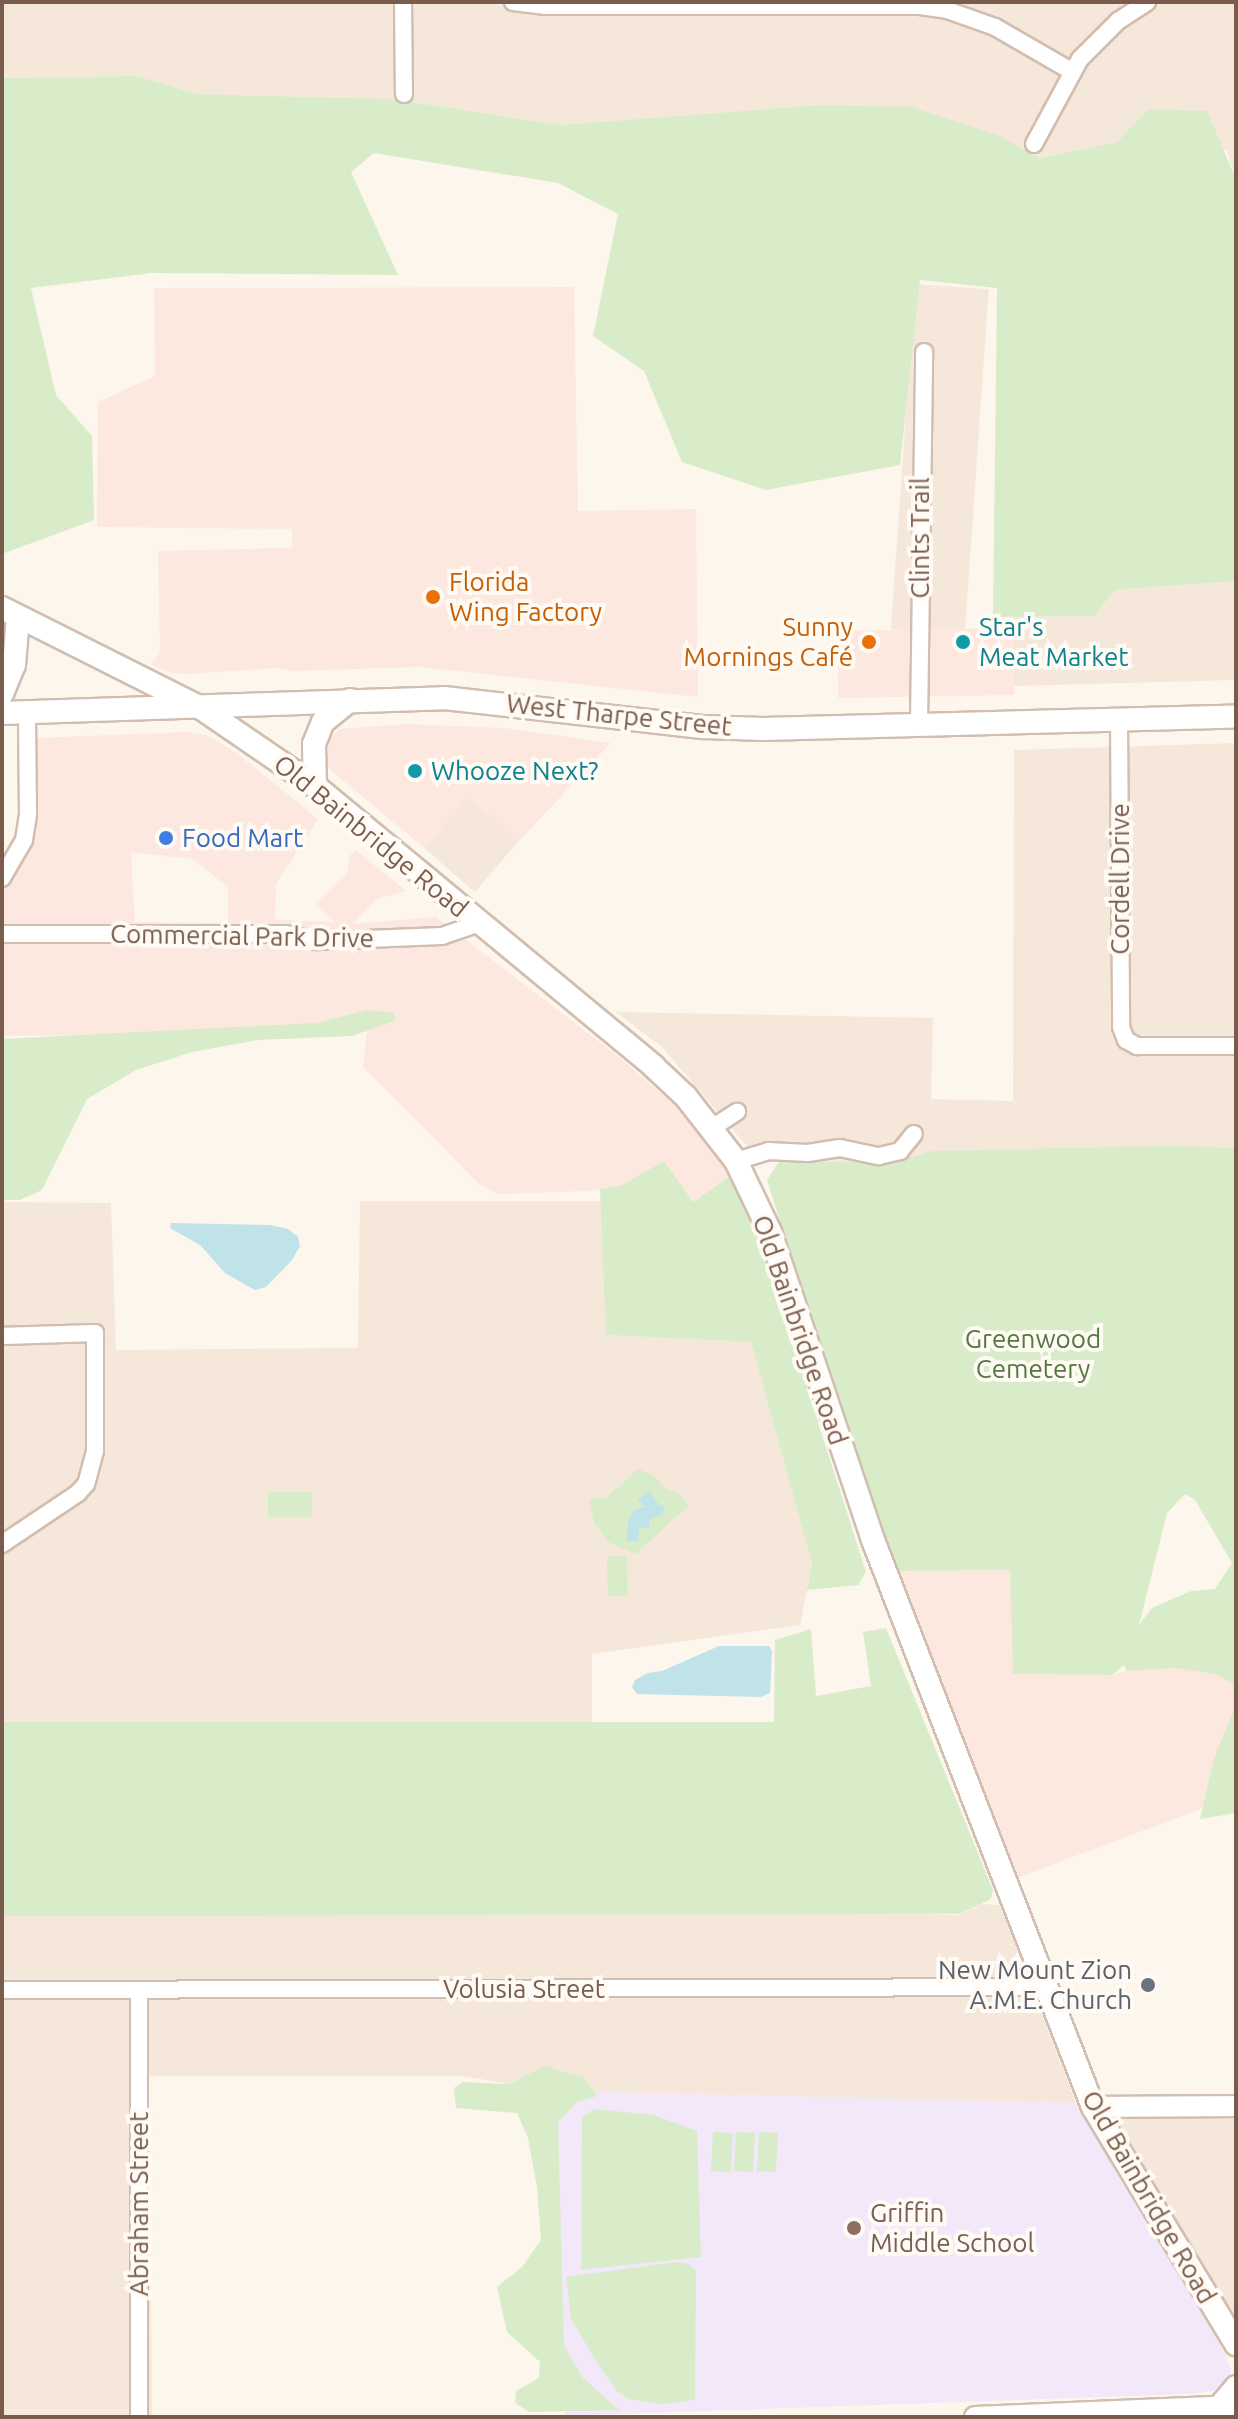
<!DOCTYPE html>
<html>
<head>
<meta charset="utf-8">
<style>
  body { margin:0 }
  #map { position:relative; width:1238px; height:2419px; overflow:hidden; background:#fdf6ec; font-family:Ubuntu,sans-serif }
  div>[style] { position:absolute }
  .residential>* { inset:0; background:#f5e8da; transform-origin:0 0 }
  .commercial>* { inset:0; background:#fde8e0; transform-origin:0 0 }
  .education>* { inset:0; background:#f3e8fa }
  .green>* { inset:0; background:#d8ecc9; transform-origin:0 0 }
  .water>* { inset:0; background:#bfe3e8 }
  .roads { filter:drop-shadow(2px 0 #d1beb0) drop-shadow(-2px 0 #d1beb0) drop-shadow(0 2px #d1beb0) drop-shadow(0 -2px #d1beb0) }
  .minor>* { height:16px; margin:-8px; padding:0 8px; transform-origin:8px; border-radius:8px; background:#fff }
  .tertiary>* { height:20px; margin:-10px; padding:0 10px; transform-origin:10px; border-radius:10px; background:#fff }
  .secondary>* { height:22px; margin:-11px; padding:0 11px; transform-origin:11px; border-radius:11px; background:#fff }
  .dots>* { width:22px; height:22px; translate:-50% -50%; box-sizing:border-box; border:4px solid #fffaf3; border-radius:50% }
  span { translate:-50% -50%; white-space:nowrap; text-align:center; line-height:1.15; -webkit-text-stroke:8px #fffaf3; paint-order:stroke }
  .street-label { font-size:26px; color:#7a5c4d }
  .food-label { font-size:26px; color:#c56008 }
  .left { translate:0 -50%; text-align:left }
  .right { translate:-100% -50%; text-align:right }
  .culture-label { font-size:26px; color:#0d838f }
  .shop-label { font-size:26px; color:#366cbe }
  .park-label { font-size:26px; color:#537a41 }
  .worship-label { font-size:26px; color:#5b616d }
  .education-label { font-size:26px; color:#785e54 }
  .frame { position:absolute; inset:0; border:4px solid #7a5c4d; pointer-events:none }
</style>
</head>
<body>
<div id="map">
  <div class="residential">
    <div style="clip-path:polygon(2px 2px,1236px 2px,1236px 179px,1227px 151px,1148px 109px,1117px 142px,1039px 158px,1000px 136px,818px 105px,560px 125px,392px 99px,197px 94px,137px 76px,2px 78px)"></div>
    <div style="left:915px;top:284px;width:74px;height:346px;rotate:4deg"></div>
    <div style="clip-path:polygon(1236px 581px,1236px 680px,1014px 686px,1013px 617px,1094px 616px,1115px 590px)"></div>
    <div style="clip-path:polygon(1236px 743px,1236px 1148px,934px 1151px,896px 1162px,779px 1162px,756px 1157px,662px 1047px,616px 1012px,933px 1018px,931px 1099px,1013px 1101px,1014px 750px)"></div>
    <div style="left:468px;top:796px;width:68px;height:68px;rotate:41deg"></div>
    <div style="clip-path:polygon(360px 1201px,602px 1201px,606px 1335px,751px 1342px,812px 1564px,800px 1625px,592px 1654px,592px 1722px,2px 1723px,2px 1202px,111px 1203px,116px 1350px,358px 1348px)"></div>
    <div style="clip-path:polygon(982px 1904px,1000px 1905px,1076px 2103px,552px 2091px,462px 2076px,149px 2076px,152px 2417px,2px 2417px,2px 1908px,960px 1915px)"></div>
    <div style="clip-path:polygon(1118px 2117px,1236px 2117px,1236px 2326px,1113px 2126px)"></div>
  </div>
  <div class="commercial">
    <div style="clip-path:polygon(574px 287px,578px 511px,696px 509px,698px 697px,419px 667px,293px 671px,277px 668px,186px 674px,170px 673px,150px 664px,160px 653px,158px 551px,292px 548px,292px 529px,97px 527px,98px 402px,155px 376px,154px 288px)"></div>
    <div style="left:1013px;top:628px;width:67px;height:176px;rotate:89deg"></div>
    <div style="clip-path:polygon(407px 724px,504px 728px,611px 743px,519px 841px,468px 796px,423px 847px,327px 767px,325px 755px,331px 737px,340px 729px)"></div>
    <div style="clip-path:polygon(evenodd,186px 732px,206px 735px,235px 752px,318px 819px,276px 884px,275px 920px,335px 922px,317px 904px,347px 874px,350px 855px,356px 850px,406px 891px,377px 899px,353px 924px,436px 917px,618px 1056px,675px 1106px,731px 1176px,693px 1202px,664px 1162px,622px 1185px,587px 1191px,499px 1194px,480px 1185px,363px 1067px,367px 1032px,2px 1036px,2px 887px,32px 832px,34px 741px,36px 738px,186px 732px,131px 852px,192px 859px,228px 887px,228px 923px,135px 922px,131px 852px)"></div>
    <div style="clip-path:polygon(1011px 1570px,1013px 1674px,1112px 1675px,1217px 1645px,1236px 1674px,1236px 1796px,1019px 1877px,896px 1571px)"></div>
  </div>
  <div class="education">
    <div style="clip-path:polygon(552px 2091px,1076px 2103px,1224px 2352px,1231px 2370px,1228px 2379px,1213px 2391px,1189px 2394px,565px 2416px)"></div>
  </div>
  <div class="green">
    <div style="clip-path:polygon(137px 76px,197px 94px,392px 99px,560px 125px,818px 105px,911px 107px,1000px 136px,1039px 158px,1117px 142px,1148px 109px,1207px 111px,1236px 179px,1236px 581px,1115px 590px,1094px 616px,993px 617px,997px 288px,920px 280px,900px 465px,766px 490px,682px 462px,644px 371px,593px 336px,618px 214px,558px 183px,374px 153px,351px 172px,398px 275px,152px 273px,31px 288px,56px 395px,92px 436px,94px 520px,2px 554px,2px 78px)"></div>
    <div style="clip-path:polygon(367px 1010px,394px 1013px,396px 1020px,352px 1036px,257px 1040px,192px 1052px,136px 1070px,87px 1099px,42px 1190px,20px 1200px,2px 1200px,2px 1039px,317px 1023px)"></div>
    <div style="clip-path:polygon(evenodd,1166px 1146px,1236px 1148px,1236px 1813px,1200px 1819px,1214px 1758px,1233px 1712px,1233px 1684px,1215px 1674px,1176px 1668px,1127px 1671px,1124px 1665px,1112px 1675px,1013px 1674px,1010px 1570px,896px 1571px,858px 1471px,767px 1180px,779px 1162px,896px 1162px,932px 1151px,1166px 1146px,1185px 1494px,1195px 1500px,1232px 1563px,1215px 1589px,1191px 1591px,1152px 1608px,1139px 1625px,1167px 1513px,1185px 1494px)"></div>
    <div style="clip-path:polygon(664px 1161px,693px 1202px,731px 1176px,747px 1200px,866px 1572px,858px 1585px,807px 1590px,812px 1564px,751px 1342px,606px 1335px,600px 1189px,622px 1185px)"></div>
    <div style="clip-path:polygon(638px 1469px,653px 1475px,666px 1489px,679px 1493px,689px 1505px,636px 1554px,608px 1542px,594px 1523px,589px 1499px,606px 1498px)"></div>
    <div style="left:268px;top:1492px;width:44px;height:25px"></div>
    <div style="left:627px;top:1556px;width:40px;height:20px;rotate:89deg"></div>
    <div style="clip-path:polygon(886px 1628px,993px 1890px,991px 1899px,960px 1914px,2px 1916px,2px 1722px,774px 1722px,775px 1640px,811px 1629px,816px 1696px,871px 1686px,863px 1632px)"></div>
    <div style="clip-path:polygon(545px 2066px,585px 2078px,597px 2096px,577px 2102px,558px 2122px,564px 2345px,582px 2377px,619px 2410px,529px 2412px,515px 2403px,516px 2391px,539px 2378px,540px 2362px,507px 2332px,497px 2287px,522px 2267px,541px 2240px,537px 2187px,528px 2138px,517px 2113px,456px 2108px,454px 2088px,463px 2082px,510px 2084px)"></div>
    <div style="clip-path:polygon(595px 2109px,653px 2115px,697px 2131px,701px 2257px,581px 2270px,582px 2118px)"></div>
    <div style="left:713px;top:2132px;width:20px;height:39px;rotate:3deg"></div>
    <div style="left:736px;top:2132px;width:19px;height:39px;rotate:3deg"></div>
    <div style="left:759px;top:2132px;width:19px;height:39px;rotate:3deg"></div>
    <div style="clip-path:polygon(675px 2262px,689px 2264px,696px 2271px,695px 2400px,663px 2404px,628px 2399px,617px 2391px,599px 2366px,571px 2319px,566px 2277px)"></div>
  </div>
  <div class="water">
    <div style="clip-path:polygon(171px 1223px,270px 1225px,288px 1229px,298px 1237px,300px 1246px,292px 1260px,266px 1287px,255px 1290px,225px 1273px,200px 1245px,170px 1228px)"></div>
    <div style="clip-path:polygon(649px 1490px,659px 1505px,664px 1506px,663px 1514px,650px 1519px,649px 1527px,639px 1528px,638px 1541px,627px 1541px,628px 1523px,634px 1510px,645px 1507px,638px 1500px)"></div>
    <div style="clip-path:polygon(719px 1646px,769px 1646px,772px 1651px,770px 1693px,761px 1697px,637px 1694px,632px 1687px,635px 1680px,648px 1673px,662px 1671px)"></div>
  </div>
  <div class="roads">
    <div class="minor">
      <div style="left:403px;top:2px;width:92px;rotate:89.4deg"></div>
      <div style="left:513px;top:2px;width:31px;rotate:7deg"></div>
      <div style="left:544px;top:6px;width:376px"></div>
      <div style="left:920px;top:6px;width:27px;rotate:8deg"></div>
      <div style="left:947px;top:10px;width:51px;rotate:19.5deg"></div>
      <div style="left:995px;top:27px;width:90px;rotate:30deg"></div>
      <div style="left:1034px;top:144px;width:97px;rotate:-61.6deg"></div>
      <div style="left:1080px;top:59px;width:54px;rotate:-45deg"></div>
      <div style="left:1118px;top:21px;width:35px;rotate:-33deg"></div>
      <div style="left:1119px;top:718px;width:309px;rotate:89.6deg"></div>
      <div style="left:1121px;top:1027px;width:14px;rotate:69deg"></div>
      <div style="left:1126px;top:1040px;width:13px;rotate:29deg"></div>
      <div style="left:1137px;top:1046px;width:99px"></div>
      <div style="left:919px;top:724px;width:372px;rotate:-89.2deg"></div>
      <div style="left:2px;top:878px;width:44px;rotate:-59.9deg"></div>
      <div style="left:24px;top:840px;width:26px;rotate:-81deg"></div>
      <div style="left:28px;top:814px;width:101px;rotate:-90.6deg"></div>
      <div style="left:2px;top:934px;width:284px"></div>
      <div style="left:286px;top:934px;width:32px;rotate:13deg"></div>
      <div style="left:317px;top:941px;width:125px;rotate:-2.3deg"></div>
      <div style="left:442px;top:936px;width:40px;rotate:-18.9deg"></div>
      <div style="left:712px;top:1128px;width:30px;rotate:-33deg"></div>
      <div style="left:736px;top:1161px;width:34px;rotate:-17deg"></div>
      <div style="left:768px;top:1151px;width:40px;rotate:2.9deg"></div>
      <div style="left:808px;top:1153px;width:32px;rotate:-9deg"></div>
      <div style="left:840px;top:1148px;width:40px;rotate:12deg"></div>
      <div style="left:879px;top:1156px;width:22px;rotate:-13deg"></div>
      <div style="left:900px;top:1151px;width:22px;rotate:-51deg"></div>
      <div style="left:2px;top:1336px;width:93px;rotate:-1.8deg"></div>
      <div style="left:95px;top:1333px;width:118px;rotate:90deg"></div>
      <div style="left:95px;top:1451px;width:34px;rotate:105deg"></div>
      <div style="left:86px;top:1484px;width:12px;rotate:132deg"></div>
      <div style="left:78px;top:1493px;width:92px;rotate:146.1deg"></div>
      <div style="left:2px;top:1990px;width:1044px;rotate:-0.16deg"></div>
      <div style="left:139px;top:2417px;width:426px;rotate:-90deg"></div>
    </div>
    <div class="tertiary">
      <div style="left:1093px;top:2107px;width:143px;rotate:-0.4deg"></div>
      <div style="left:1219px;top:2406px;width:26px;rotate:-50deg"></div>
      <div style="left:975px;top:2417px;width:261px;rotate:-2.4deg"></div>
    </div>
    <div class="secondary">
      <div style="left:2px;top:608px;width:223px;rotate:26.7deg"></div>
      <div style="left:201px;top:708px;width:138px;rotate:34.4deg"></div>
      <div style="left:315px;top:786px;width:439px;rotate:39.6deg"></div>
      <div style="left:653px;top:1066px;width:45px;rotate:43.2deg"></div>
      <div style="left:686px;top:1097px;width:81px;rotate:52deg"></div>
      <div style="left:736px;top:1161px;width:79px;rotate:64.4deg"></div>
      <div style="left:770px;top:1232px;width:325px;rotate:71.5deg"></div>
      <div style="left:873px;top:1540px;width:608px;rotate:68.79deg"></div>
      <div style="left:1093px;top:2107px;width:277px;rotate:58.9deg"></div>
      <div style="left:2px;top:694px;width:31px;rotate:-68deg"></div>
      <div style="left:14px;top:665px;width:48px;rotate:-85.2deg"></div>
      <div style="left:2px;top:713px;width:442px;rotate:-1.9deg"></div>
      <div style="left:444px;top:698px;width:262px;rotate:6.4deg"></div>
      <div style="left:704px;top:727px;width:59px;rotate:1.9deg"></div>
      <div style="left:763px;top:729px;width:473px;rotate:-1.5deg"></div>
      <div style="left:315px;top:786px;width:42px;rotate:-91.4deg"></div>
      <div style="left:314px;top:744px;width:24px;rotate:-68deg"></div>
      <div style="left:323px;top:722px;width:35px;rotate:-39deg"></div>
    </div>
  </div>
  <div class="dots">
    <div style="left:433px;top:597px;background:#e8710a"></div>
    <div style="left:869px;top:642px;background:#e8710a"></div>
    <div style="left:963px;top:642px;background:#0f9aa8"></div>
    <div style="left:415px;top:771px;background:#0f9aa8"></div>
    <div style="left:166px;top:838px;background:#3f7fe0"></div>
    <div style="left:1148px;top:1985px;background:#6b7280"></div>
    <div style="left:854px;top:2228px;background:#8d6e63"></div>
  </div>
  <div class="street-label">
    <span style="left:920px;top:538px;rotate:-90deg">Clints Trail</span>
    <span style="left:619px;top:715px;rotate:6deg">West Tharpe Street</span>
    <span style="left:371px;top:836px;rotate:39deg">Old Bainbridge Road</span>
    <span style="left:1120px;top:879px;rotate:-90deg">Cordell Drive</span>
    <span style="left:242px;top:936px;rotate:1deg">Commercial Park Drive</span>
    <span style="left:800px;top:1330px;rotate:71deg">Old Bainbridge Road</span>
    <span style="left:524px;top:1989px">Volusia Street</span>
    <span style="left:1149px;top:2197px;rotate:60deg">Old Bainbridge Road</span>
    <span style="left:139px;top:2204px;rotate:-90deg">Abraham Street</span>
  </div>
  <div class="food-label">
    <span class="left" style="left:449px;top:597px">Florida<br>Wing Factory</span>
    <span class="right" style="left:853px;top:642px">Sunny<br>Mornings Café</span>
  </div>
  <div class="culture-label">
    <span class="left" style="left:979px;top:642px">Star's<br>Meat Market</span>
    <span class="left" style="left:431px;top:771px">Whooze Next?</span>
  </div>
  <div class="shop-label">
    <span class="left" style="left:182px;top:838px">Food Mart</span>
  </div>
  <div class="park-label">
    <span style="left:1033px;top:1354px">Greenwood<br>Cemetery</span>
  </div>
  <div class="worship-label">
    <span class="right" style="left:1132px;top:1985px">New Mount Zion<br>A.M.E. Church</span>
  </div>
  <div class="education-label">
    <span class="left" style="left:870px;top:2228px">Griffin<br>Middle School</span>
  </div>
  <div class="frame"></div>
</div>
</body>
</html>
